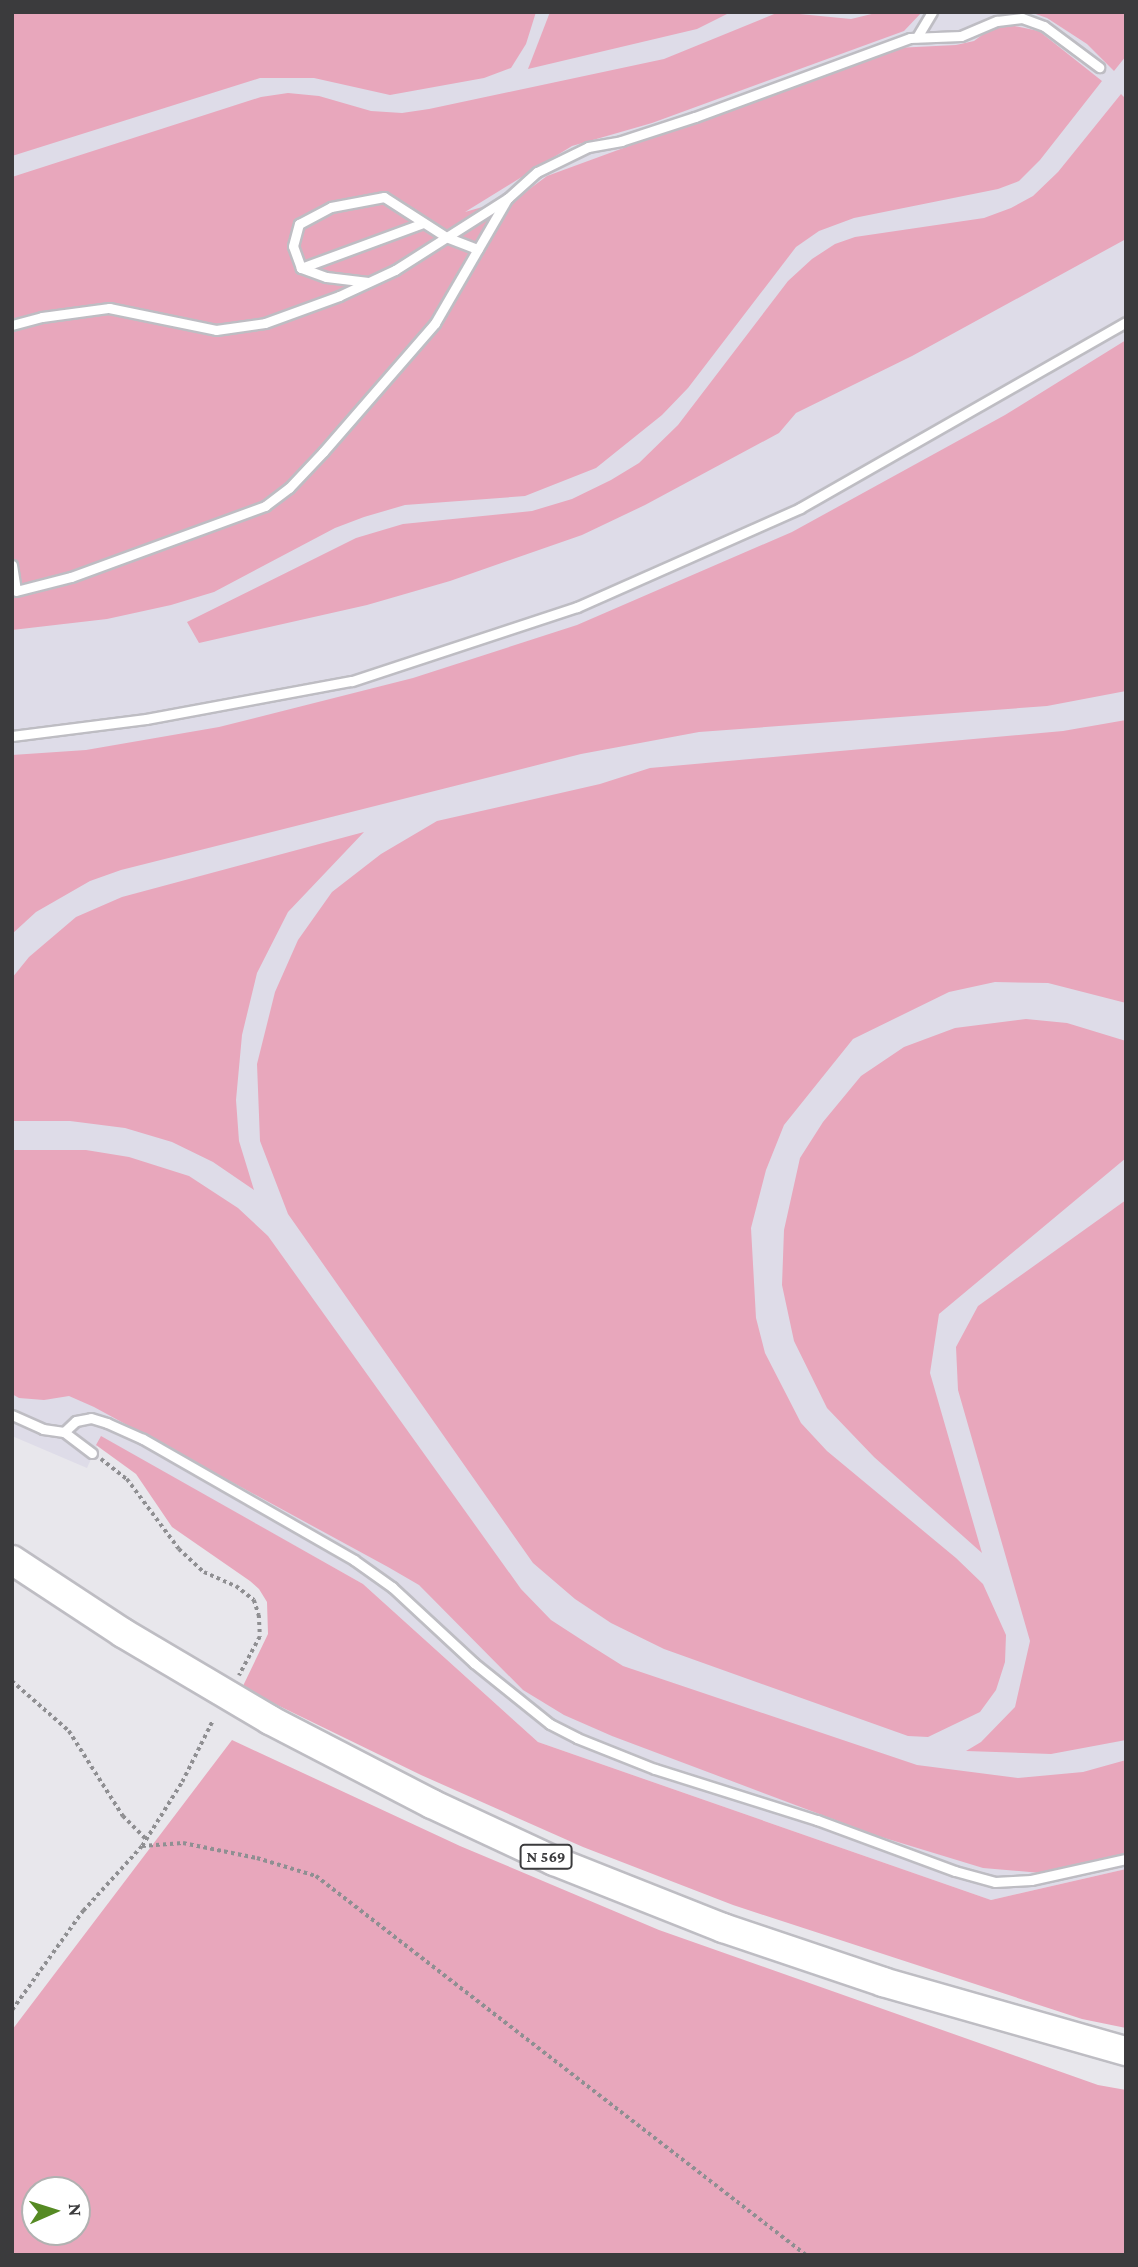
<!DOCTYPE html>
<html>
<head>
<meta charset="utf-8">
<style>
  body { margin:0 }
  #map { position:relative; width:1138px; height:2267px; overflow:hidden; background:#e8e7ec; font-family:"Crimson Pro",serif }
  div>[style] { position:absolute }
  .built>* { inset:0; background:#dedce8 }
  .green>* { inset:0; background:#e8a7bc }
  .path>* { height:3.5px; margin-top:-1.75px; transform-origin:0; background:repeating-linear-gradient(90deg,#8f8f92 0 3.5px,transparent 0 7px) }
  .roads { filter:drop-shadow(2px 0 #bebdc3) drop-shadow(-2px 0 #bebdc3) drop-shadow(0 2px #bebdc3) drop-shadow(0 -2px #bebdc3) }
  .service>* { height:9px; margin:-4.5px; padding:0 4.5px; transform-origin:4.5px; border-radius:4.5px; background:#fff }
  .primary>* { height:28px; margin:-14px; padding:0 14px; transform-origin:14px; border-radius:14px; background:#fff }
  span { translate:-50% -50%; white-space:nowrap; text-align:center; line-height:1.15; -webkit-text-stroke:7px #fff; paint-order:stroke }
  .shield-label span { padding:2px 5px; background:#fff; border:2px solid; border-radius:5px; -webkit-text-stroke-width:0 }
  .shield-label { font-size:16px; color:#3b3b3d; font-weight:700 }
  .frame { position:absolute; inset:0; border:14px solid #3b3b3d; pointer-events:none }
  .north { position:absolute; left:21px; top:2176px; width:70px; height:70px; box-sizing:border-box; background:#fff; border:2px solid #b1b1b1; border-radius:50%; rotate:87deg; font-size:19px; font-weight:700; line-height:28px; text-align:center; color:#3b3b3d }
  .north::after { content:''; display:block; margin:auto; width:24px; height:32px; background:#558a23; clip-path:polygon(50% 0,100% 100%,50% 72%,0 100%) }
</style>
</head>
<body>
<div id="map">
  <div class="built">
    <div style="clip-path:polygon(12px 12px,1126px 12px,1126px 1869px,991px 1900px,538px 1742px,363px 1584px,101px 1437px,87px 1468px,12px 1436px)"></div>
  </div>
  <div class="green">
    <div style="clip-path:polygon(12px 12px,536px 12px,526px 44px,511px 68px,484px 78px,390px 95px,314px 78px,260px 78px,12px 156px)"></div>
    <div style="clip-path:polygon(550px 12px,731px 12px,697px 29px,528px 69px)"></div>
    <div style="clip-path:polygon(779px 12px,851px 19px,880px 12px,922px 12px,904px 31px,652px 123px,572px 146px,465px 212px,520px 196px,547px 176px,896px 48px,956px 45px,974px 41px,990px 29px,1010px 25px,1039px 31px,1102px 81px,1040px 160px,1019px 181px,998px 189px,854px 218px,819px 231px,796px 247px,688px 388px,662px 415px,596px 468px,525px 496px,405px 505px,364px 517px,335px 528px,214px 592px,171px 605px,107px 619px,12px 630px,12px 177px,261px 97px,288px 93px,319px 96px,371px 111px,402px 113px,429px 109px,664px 59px)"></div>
    <div style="clip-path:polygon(1030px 12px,1126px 12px,1126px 56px,1114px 71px,1087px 44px,1047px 18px)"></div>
    <div style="clip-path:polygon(1121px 94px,1126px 99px,1126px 239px,912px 356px,796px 413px,779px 433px,645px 505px,582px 535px,450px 581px,367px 605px,199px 643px,187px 622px,356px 538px,403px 524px,532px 511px,572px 499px,611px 480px,639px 463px,678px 425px,788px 281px,812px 259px,835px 244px,855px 237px,984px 218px,1011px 208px,1033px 196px,1058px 172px)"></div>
    <div style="clip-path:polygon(1126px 340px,1126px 691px,1047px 706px,699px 732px,581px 754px,121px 870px,90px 881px,36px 912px,12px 934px,12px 755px,86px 750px,219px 727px,413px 678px,577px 625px,792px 532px,1005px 415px)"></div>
    <div style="clip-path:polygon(1126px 720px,1126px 1003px,1048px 983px,995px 982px,949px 992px,853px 1039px,784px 1125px,766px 1170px,751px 1228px,756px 1318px,765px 1353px,801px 1423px,827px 1451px,956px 1558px,983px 1584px,1006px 1635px,1005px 1662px,996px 1690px,980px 1712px,928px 1737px,908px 1736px,664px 1649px,611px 1623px,575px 1599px,533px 1563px,288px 1214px,260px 1141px,257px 1064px,275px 992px,298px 940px,332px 892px,381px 854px,437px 821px,600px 784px,650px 768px,1063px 731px)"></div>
    <div style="clip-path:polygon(364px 832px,288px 912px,257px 973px,242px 1035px,236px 1100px,239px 1141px,254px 1190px,213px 1162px,172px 1142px,125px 1128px,70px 1121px,12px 1121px,12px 978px,29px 957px,76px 917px,122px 897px)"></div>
    <div style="clip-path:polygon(1026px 1019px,1067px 1023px,1126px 1041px,1126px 1158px,939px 1314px,930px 1373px,982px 1553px,874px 1457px,827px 1408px,794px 1341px,782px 1285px,784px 1230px,800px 1158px,823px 1122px,861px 1076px,904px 1047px,955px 1028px)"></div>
    <div style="clip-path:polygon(12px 1150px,86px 1150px,129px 1157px,189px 1176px,238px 1208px,268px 1236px,521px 1589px,551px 1620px,588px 1644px,623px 1666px,917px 1765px,1018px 1778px,1083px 1772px,1126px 1760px,1126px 1853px,1041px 1873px,983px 1868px,878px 1836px,612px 1736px,564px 1715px,523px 1690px,419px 1585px,388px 1567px,94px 1407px,69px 1396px,44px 1400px,19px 1398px,12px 1394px)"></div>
    <div style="clip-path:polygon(1126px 1200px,1126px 1740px,1051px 1754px,966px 1751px,981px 1742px,1015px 1707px,1030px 1641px,958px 1390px,956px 1347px,978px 1306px)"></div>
    <div style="clip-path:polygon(101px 1436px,363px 1584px,538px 1742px,991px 1900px,1126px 1869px,1126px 2028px,1082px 2019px,733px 1905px,583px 1847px,421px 1775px,242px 1688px,268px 1634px,267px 1602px,259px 1589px,250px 1581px,172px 1527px,136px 1474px,96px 1445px)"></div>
    <div style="clip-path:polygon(evenodd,232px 1740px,460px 1846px,659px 1930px,1098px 2085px,1126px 2090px,1126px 2255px,12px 2255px,12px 2030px,232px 1740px,35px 2190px,77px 2190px,77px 2232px,35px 2232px,35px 2190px)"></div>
  </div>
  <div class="path">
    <div style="left:101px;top:1459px;width:33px;rotate:38deg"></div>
    <div style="left:127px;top:1479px;width:87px;rotate:53.4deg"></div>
    <div style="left:179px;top:1549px;width:34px;rotate:43deg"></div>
    <div style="left:204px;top:1572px;width:35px;rotate:24deg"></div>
    <div style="left:236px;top:1586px;width:23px;rotate:38deg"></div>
    <div style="left:254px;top:1600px;width:16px;rotate:72deg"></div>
    <div style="left:259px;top:1615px;width:22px;rotate:87deg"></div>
    <div style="left:260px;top:1637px;width:44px;rotate:118.3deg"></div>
    <div style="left:12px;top:1681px;width:76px;rotate:41.3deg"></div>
    <div style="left:69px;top:1731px;width:101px;rotate:57.6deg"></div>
    <div style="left:123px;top:1816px;width:33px;rotate:45deg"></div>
    <div style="left:142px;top:1846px;width:75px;rotate:-58deg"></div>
    <div style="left:182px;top:1782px;width:67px;rotate:-63.4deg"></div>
    <div style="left:12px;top:2010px;width:122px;rotate:-54.4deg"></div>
    <div style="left:83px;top:1911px;width:88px;rotate:-47.8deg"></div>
    <div style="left:142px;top:1846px;width:41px;rotate:-4.2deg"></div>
    <div style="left:183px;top:1843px;width:76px;rotate:11.5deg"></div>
    <div style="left:257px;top:1858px;width:62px;rotate:17deg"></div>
    <div style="left:316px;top:1876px;width:619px;rotate:37.72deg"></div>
  </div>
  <div class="roads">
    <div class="service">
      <div style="left:917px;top:37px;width:29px;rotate:-59deg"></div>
      <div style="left:301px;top:268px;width:130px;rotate:-20.2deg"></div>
      <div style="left:368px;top:282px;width:42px;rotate:-173.2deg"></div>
      <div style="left:326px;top:277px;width:27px;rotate:-160deg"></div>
      <div style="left:301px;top:268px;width:23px;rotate:-110deg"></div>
      <div style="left:293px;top:246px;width:23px;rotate:-75deg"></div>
      <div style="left:299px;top:224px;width:36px;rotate:-28deg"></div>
      <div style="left:331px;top:207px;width:54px;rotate:-10.7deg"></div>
      <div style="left:384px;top:197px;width:74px;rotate:32.8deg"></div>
      <div style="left:446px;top:237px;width:34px;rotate:21deg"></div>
      <div style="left:12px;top:325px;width:31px;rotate:-15deg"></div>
      <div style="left:42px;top:317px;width:68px;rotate:-7.7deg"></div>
      <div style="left:109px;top:308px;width:109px;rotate:11.6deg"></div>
      <div style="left:216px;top:330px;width:49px;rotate:-8.1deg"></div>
      <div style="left:265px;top:323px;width:79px;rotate:-20deg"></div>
      <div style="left:339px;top:296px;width:62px;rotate:-24.9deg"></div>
      <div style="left:395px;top:270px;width:134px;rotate:-32.5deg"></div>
      <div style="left:508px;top:198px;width:39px;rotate:-42deg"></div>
      <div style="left:537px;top:172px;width:57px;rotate:-26.1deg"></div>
      <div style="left:588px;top:147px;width:34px;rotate:-10deg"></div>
      <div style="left:621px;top:141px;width:78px;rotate:-18deg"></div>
      <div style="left:695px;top:117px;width:229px;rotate:-20.2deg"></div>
      <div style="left:910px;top:38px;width:51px;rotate:-2.2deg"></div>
      <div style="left:961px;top:36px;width:39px;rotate:-23deg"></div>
      <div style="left:997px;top:21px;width:25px;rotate:-7deg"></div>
      <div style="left:1022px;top:18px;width:23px;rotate:20deg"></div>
      <div style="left:1044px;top:26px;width:69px;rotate:36.7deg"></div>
      <div style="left:12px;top:565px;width:26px;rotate:81deg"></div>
      <div style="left:16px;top:591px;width:57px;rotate:-14.3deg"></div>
      <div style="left:71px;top:577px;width:207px;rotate:-20.1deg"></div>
      <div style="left:265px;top:506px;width:30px;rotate:-37deg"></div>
      <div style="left:289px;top:488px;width:50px;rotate:-46.6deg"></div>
      <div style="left:323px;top:452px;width:171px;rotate:-49deg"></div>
      <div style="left:435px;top:323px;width:143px;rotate:-59.9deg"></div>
      <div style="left:12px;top:736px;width:135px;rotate:-7.2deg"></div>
      <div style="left:146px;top:719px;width:209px;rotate:-10.5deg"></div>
      <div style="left:352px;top:681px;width:237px;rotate:-18.2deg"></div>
      <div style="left:577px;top:607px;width:244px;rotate:-23.9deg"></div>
      <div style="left:800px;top:508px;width:375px;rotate:-29.7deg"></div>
      <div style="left:12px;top:1415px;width:34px;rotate:24deg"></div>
      <div style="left:43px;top:1429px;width:21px;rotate:8deg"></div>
      <div style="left:64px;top:1432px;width:35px;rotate:37deg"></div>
      <div style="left:64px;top:1432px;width:16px;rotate:-43deg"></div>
      <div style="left:76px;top:1421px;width:15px;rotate:-11deg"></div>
      <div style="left:91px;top:1418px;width:17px;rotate:17deg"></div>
      <div style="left:107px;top:1423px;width:39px;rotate:24deg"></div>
      <div style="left:143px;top:1439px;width:243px;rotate:29.8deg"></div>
      <div style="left:354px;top:1560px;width:47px;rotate:35.4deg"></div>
      <div style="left:392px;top:1587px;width:112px;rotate:42.8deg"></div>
      <div style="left:474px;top:1663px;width:97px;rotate:38.8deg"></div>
      <div style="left:550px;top:1724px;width:30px;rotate:27deg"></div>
      <div style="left:577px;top:1738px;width:84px;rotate:21.7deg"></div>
      <div style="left:655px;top:1769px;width:170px;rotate:17.5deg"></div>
      <div style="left:817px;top:1820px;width:147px;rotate:20.3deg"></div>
      <div style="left:955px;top:1871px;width:41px;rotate:15.4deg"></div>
      <div style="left:995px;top:1882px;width:36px;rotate:-3deg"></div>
      <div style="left:1031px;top:1880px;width:97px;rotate:-12.5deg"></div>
    </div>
    <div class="primary">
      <div style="left:12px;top:1560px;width:133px;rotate:33.3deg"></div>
      <div style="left:123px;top:1633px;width:171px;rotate:30.6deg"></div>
      <div style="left:270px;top:1720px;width:182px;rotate:27.4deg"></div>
      <div style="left:432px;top:1804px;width:135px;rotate:25deg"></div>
      <div style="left:554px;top:1861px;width:182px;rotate:21.6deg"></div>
      <div style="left:723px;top:1928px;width:169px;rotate:18.6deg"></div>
      <div style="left:883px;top:1982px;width:253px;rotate:15.9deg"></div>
    </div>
  </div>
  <div class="shield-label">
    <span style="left:546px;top:1857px">N 569</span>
  </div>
  <div class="frame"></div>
  <div class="north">N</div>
</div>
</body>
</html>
